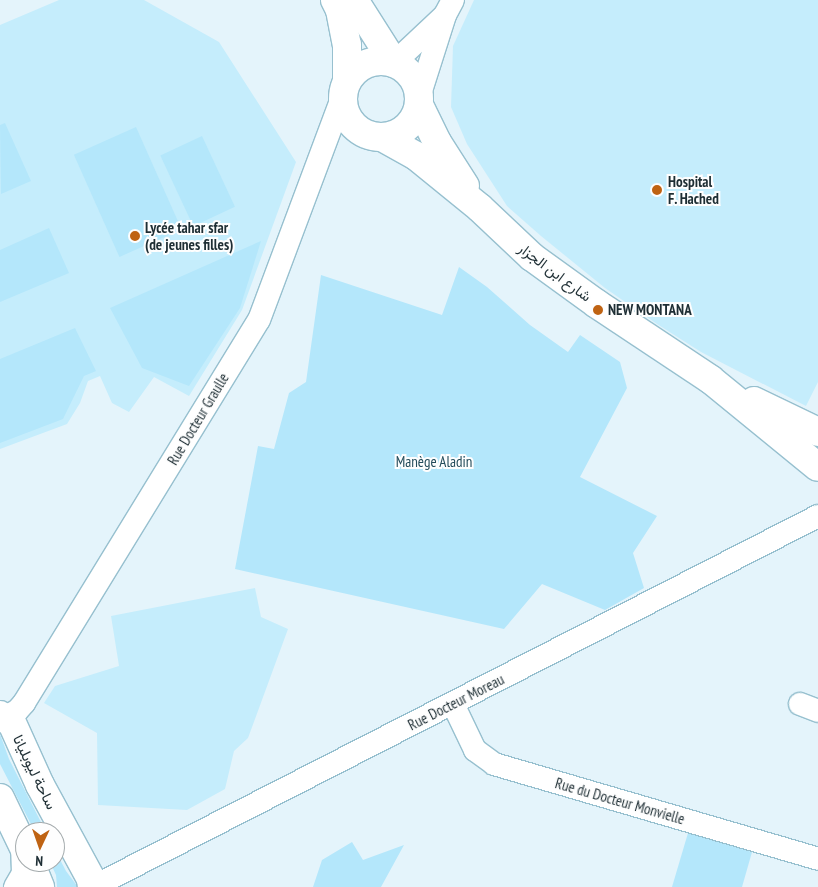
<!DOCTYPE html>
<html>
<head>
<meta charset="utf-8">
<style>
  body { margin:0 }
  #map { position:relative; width:818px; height:887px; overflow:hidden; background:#e4f4fb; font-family:"PT Sans Narrow",Vazirmatn,sans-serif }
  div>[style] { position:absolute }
  .built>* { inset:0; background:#c5edfc }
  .green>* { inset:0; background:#b4e7fb; transform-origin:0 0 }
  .roads { filter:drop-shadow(1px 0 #97c0cf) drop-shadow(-1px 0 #97c0cf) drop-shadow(0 1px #97c0cf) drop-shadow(0 -1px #97c0cf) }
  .minor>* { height:22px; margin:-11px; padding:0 11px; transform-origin:11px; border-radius:11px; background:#fff }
  .secondary>* { height:28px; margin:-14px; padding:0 14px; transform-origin:14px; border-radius:14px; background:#fff }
  .secondary>.ring { margin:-14px; padding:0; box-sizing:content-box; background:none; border:28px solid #fff; border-radius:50% }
  .primary>* { height:28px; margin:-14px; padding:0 14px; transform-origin:14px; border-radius:14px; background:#fff }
  .dots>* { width:14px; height:14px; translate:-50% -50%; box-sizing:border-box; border:2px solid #fefefe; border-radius:50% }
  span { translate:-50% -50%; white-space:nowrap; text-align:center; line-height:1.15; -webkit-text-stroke:4px #fefefe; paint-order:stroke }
  .poi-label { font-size:15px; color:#1e2e34; font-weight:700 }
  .left { translate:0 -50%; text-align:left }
  .street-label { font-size:15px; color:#1e2e34 }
  .park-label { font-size:15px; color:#244c5b }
  .north { position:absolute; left:15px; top:822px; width:50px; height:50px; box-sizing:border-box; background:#fefefe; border:1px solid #a4abad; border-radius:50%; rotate:183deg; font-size:14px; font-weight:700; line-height:20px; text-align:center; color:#1e2e34 }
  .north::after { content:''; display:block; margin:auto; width:18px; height:22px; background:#bf6313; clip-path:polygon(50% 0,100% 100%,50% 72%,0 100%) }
</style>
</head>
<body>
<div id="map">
  <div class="built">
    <div style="clip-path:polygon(59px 0,144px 0,219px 42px,296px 162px,242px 310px,189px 396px,154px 377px,129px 412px,112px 403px,100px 376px,88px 381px,80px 403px,67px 424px,0 449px,0 25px)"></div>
    <div style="clip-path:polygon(474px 0,818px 0,818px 382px,806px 406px,701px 352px,657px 324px,605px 288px,541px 236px,507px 206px,467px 144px,451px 107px,453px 46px)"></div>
    <div style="clip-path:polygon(255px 588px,261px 617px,288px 629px,248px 738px,234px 751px,225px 789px,187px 810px,98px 805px,97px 733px,44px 703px,55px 686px,119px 666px,111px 616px)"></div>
  </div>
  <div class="green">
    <div style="clip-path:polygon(5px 123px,31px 181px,1px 194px,0 125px)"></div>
    <div style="left:136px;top:127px;width:112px;height:68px;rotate:66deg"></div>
    <div style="left:202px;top:136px;width:78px;height:46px;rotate:65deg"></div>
    <div style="clip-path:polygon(49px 228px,69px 273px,0 302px,0 250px)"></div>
    <div style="clip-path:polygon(261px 241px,240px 308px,189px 386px,142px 368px,110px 308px)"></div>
    <div style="clip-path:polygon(459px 267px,487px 287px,530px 325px,568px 352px,580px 335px,620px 362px,627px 388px,580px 477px,657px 516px,633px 553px,644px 588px,605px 610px,542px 584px,504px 629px,235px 569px,258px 446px,274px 449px,289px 393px,306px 382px,321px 275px,442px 315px)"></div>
    <div style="clip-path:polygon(75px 328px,96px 371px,84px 376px,63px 419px,0 443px,0 359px)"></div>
    <div style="clip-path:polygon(0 734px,9px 759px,46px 832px,35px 832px,0 764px)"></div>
    <div style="clip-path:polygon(688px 833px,752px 852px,742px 887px,672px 887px)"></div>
    <div style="clip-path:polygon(352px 842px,363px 860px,404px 845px,381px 887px,313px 887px,322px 860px)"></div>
    <div style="clip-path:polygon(55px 850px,66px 871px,78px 887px,57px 887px,56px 875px,50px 862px,55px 862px)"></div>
  </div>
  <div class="roads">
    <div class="minor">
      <div style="left:394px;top:63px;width:69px;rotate:-43.2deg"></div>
      <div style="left:420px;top:94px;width:83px;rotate:-72.4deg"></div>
      <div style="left:445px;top:15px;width:17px;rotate:-62deg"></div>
      <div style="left:453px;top:704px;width:51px;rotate:64.4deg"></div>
      <div style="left:475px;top:750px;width:24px;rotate:36deg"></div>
      <div style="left:494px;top:764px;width:338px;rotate:16.3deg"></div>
      <div style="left:800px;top:704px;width:19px;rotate:21deg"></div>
      <div style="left:5px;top:717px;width:13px;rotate:-27deg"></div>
      <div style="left:17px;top:711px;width:11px;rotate:-49deg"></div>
      <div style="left:24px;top:703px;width:449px;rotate:-58.5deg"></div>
      <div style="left:259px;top:320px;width:240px;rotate:-69.5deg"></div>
      <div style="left:15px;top:887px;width:16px;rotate:-60deg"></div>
      <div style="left:23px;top:873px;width:24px;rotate:-92deg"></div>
      <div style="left:93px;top:887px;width:814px;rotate:-27.1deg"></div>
    </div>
    <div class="secondary">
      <div style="left:335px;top:0;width:11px;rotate:63deg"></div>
      <div style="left:340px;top:10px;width:36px;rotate:79deg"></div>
      <div style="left:347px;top:45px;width:36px;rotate:90deg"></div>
      <div style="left:354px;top:0;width:75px;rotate:57.6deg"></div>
      <div class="ring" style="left:343px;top:61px;width:48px;height:48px"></div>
      <div style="left:419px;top:105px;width:41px;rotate:64.1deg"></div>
      <div style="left:437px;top:142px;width:52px;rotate:57.5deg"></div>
      <div style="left:382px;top:137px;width:39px;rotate:29deg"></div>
      <div style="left:416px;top:156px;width:82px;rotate:39.1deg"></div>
      <div style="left:480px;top:208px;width:71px;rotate:43.3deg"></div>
      <div style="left:532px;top:257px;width:80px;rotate:35.9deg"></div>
      <div style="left:597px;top:304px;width:136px;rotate:33.6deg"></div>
      <div style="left:710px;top:379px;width:139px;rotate:39.2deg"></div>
      <div style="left:754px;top:401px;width:71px;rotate:25.8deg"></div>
    </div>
    <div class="primary">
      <div style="left:0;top:715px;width:14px;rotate:34deg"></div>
      <div style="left:12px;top:723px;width:68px;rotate:65.7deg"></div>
      <div style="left:40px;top:785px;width:107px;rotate:61.5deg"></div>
      <div style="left:91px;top:879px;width:8px;rotate:83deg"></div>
      <div style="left:0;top:798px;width:58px;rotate:64.3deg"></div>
      <div style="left:30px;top:862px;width:27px;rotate:68deg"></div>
    </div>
  </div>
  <div class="dots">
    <div style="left:657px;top:190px;background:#bf6313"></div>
    <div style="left:135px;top:236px;background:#bf6313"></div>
    <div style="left:598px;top:310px;background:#bf6313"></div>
  </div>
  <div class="poi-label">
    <span class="left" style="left:668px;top:190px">Hospital<br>F. Hached</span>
    <span class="left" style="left:145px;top:236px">Lycée tahar sfar<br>(de jeunes filles)</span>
    <span class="left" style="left:608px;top:310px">NEW MONTANA</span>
  </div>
  <div class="street-label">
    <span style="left:555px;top:272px;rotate:37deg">شارع ابن الجزار</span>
    <span style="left:198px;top:419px;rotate:-59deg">Rue Docteur Graulle</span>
    <span style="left:456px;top:702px;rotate:-27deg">Rue Docteur Moreau</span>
    <span style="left:35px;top:772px;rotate:64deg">ساحة ليوبليانا</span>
    <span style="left:620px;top:801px;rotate:16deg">Rue du Docteur Monvielle</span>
  </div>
  <div class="park-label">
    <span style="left:434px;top:462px">Manège Aladin</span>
  </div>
  <div class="north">N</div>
</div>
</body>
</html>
